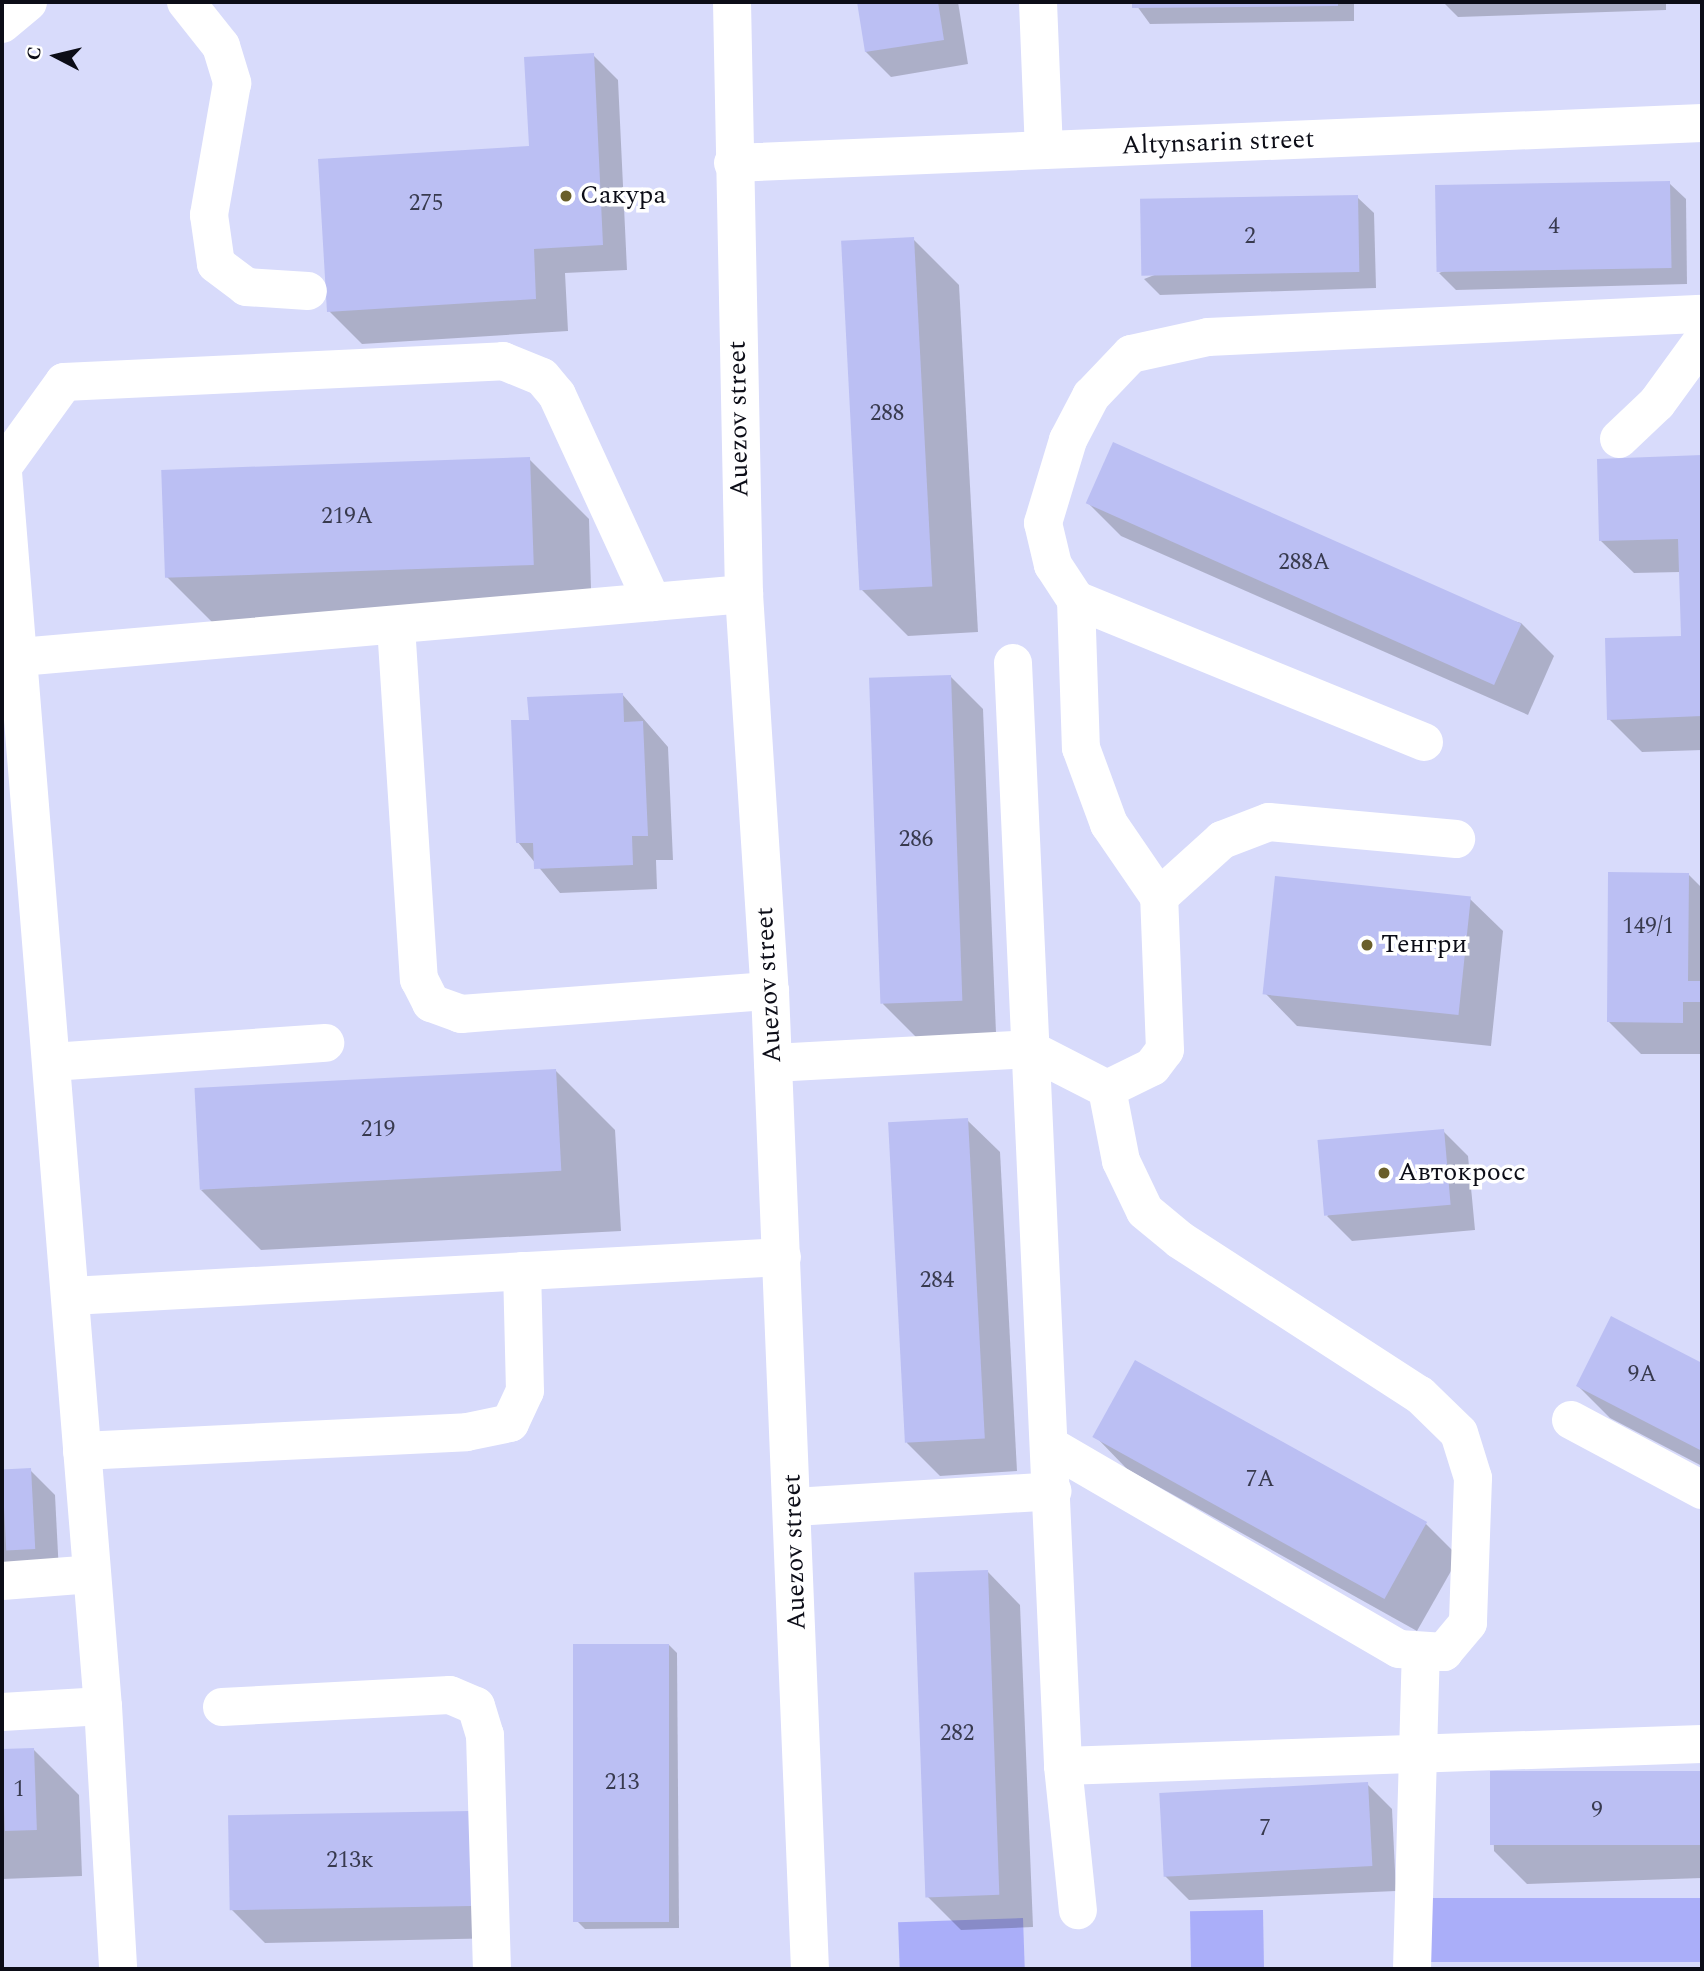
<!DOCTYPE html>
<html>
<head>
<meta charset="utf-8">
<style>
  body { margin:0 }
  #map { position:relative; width:1704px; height:1971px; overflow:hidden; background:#d8dbfb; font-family:Spectral,serif }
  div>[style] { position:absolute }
  .green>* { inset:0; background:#aaaef9; transform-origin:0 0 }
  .shadow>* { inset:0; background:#0003 }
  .building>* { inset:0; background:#bbbff3; transform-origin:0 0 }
  .minor>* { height:38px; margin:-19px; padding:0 19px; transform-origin:19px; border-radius:19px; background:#fff }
  .dots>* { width:19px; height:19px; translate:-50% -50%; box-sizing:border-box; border:4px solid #fff; border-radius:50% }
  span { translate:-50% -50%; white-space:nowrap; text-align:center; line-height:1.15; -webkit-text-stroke:7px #fff; paint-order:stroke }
  .number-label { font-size:23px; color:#383a4e }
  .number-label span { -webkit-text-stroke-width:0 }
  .street-label { font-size:26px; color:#0c0d17 }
  .poi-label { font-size:26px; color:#0c0d17 }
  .left { translate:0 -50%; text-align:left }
  .frame { position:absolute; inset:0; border:4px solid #0c0d17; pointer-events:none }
  .north { position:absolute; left:21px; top:21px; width:70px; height:70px; -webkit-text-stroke:5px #fff; paint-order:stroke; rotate:277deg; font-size:19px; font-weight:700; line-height:28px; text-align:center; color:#0c0d17 }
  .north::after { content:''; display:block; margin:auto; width:24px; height:32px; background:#0c0d17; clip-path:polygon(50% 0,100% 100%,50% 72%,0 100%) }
</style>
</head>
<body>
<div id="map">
  <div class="green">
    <div style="left:1702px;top:1898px;width:64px;height:275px;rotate:90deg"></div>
    <div style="left:1263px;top:1910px;width:59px;height:73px;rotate:89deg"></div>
    <div style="left:1023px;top:1918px;width:51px;height:125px;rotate:88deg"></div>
  </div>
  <div class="shadow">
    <div style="clip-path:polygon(858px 2px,958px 2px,968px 64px,891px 77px,866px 52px)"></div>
    <div style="clip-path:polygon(1134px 2px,1354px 2px,1354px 21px,1150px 24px)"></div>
    <div style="clip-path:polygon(1443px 2px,1666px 2px,1666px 10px,1458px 17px)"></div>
    <div style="clip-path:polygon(593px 55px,618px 80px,627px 270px,565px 273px,568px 331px,362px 344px,329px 311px,531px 150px)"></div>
    <div style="clip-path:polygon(1669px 183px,1686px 199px,1687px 284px,1456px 290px,1439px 273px)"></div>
    <div style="clip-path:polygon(1357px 197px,1374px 213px,1376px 288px,1160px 295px,1144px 279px)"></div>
    <div style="clip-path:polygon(913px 239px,959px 285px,978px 632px,908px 636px,862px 590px)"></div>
    <div style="clip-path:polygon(1702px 457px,1702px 750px,1642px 752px,1609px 719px,1682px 638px,1680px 572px,1634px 573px,1601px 541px,1599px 460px)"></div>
    <div style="clip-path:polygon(529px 459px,589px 519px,592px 624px,226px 636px,166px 576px)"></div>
    <div style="clip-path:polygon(1089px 504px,1521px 623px,1554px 656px,1528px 715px,1121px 536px)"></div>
    <div style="clip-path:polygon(950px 676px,983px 709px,996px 1033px,916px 1037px,883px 1004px)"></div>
    <div style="clip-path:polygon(622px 694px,668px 747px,673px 860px,656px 860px,657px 889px,560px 893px,518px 842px,531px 721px)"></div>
    <div style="clip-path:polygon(1688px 874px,1702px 888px,1702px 1054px,1641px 1054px,1608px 1021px)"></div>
    <div style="clip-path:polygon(1470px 899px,1503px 931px,1491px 1046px,1297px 1026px,1265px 993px)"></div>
    <div style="clip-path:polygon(555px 1070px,615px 1130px,621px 1231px,261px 1250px,201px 1190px)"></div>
    <div style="clip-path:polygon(967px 1120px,1000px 1152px,1017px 1471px,940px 1476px,907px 1443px)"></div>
    <div style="clip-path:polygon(1443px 1131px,1468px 1156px,1475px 1230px,1352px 1241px,1327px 1216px)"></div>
    <div style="clip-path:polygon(1612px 1319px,1702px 1365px,1702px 1466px,1610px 1418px,1578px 1386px)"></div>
    <div style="clip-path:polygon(1095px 1436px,1426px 1524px,1459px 1557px,1417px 1631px,1127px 1469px)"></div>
    <div style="clip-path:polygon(30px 1470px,55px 1495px,59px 1573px,2px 1576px,2px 1472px)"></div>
    <div style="clip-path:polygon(988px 1572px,1020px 1605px,1033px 1927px,961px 1930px,928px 1897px)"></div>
    <div style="clip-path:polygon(669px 1645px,677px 1653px,679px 1928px,585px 1929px,577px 1921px)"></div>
    <div style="clip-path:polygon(33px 1749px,79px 1795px,82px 1876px,2px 1879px,2px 1751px)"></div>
    <div style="clip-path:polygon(1702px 1772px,1702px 1878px,1527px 1884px,1494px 1851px,1492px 1779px)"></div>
    <div style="clip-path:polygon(1367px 1784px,1392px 1809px,1396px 1891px,1189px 1900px,1164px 1875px)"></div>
    <div style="clip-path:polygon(469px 1813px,504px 1938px,265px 1943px,232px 1910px)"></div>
  </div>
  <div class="building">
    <div style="clip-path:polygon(857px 2px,938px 2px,944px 40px,865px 52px)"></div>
    <div style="clip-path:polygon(1132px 2px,1338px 2px,1338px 6px,1132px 8px)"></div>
    <div style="clip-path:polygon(594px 53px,603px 245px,534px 249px,536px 299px,327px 312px,318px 159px,529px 146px,524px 57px)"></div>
    <div style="left:1670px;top:181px;width:87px;height:235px;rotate:89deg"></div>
    <div style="left:1358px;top:195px;width:77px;height:218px;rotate:89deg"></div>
    <div style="left:914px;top:237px;width:350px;height:73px;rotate:87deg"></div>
    <div style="left:1113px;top:442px;width:447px;height:67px;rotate:24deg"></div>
    <div style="clip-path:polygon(1702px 455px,1702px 716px,1607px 720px,1605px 638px,1681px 636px,1678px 539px,1599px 541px,1597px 459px)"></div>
    <div style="left:530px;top:457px;width:108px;height:369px;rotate:88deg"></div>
    <div style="left:951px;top:675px;width:326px;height:82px;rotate:88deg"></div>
    <div style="clip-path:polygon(623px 693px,624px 722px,643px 721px,648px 836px,632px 836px,633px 865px,534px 869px,533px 843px,516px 843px,511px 720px,529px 720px,527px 697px)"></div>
    <div style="clip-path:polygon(1608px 872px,1689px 873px,1688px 981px,1702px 981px,1702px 1002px,1683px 1002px,1683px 1023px,1607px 1022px)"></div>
    <div style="left:1275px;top:876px;width:197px;height:119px;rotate:6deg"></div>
    <div style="left:556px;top:1069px;width:102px;height:362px;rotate:87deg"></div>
    <div style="left:968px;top:1118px;width:321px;height:80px;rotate:87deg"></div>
    <div style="left:1444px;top:1129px;width:76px;height:127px;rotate:85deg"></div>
    <div style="clip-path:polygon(1611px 1316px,1702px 1363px,1702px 1451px,1576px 1386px)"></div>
    <div style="left:1135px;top:1360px;width:334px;height:88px;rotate:29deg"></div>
    <div style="left:31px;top:1468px;width:81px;height:29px;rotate:87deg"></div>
    <div style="left:988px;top:1570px;width:325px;height:74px;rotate:88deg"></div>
    <div style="left:573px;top:1644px;width:96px;height:278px"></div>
    <div style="left:34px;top:1748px;width:82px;height:32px;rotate:88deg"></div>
    <div style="left:1702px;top:1771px;width:74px;height:212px;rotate:90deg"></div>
    <div style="left:1368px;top:1782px;width:84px;height:209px;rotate:87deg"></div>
    <div style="left:470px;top:1811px;width:95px;height:242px;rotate:89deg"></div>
  </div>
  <div class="minor">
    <div style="left:186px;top:2px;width:56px;rotate:51.5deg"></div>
    <div style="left:221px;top:46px;width:39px;rotate:73deg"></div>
    <div style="left:232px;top:83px;width:134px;rotate:99.9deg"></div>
    <div style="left:209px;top:215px;width:49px;rotate:81.9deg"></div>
    <div style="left:216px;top:264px;width:38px;rotate:37deg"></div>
    <div style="left:246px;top:287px;width:62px;rotate:3.7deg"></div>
    <div style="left:732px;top:2px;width:592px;rotate:88.84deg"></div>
    <div style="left:744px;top:594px;width:398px;rotate:86.3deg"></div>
    <div style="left:770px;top:991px;width:979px;rotate:87.66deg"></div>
    <div style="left:1038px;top:2px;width:148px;rotate:87.7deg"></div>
    <div style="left:2px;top:24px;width:34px;rotate:-40deg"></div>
    <div style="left:733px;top:163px;width:970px;rotate:-2.36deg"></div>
    <div style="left:1619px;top:439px;width:52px;rotate:-43.5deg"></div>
    <div style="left:1657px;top:403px;width:77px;rotate:-54deg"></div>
    <div style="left:2px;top:460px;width:1250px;rotate:85.37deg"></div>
    <div style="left:103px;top:1706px;width:263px;rotate:86.7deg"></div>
    <div style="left:2px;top:468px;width:106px;rotate:-54.2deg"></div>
    <div style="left:64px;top:382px;width:440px;rotate:-2.7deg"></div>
    <div style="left:503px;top:361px;width:42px;rotate:22.3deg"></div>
    <div style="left:542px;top:377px;width:23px;rotate:50deg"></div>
    <div style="left:557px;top:395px;width:228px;rotate:65.3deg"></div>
    <div style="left:1076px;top:600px;width:148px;rotate:88.1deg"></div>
    <div style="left:1081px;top:748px;width:81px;rotate:69.8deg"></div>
    <div style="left:1109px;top:824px;width:88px;rotate:55.6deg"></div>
    <div style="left:396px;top:626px;width:354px;rotate:86.3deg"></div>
    <div style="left:419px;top:979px;width:27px;rotate:63deg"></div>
    <div style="left:431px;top:1003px;width:32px;rotate:20deg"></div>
    <div style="left:461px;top:1014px;width:310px;rotate:-4.3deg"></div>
    <div style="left:20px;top:657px;width:727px;rotate:-4.97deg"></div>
    <div style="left:1013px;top:663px;width:1104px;rotate:87.4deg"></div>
    <div style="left:1063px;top:1766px;width:145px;rotate:84.1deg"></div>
    <div style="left:1424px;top:742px;width:376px;rotate:-157.8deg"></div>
    <div style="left:1076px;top:600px;width:42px;rotate:-123.3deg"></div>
    <div style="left:1053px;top:565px;width:43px;rotate:-103.4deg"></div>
    <div style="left:1043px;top:523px;width:87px;rotate:-73.2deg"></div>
    <div style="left:1068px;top:440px;width:50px;rotate:-62.4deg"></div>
    <div style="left:1091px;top:396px;width:58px;rotate:-46.4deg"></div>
    <div style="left:1131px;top:354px;width:79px;rotate:-12.4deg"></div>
    <div style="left:1208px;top:337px;width:495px;rotate:-2.7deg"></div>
    <div style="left:52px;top:1062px;width:274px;rotate:-4deg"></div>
    <div style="left:773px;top:1063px;width:256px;rotate:-3.1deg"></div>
    <div style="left:1029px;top:1049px;width:88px;rotate:27.1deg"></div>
    <div style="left:1107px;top:1089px;width:73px;rotate:79deg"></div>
    <div style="left:1121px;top:1161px;width:55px;rotate:64.4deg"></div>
    <div style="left:1145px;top:1211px;width:45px;rotate:39.6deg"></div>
    <div style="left:1180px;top:1240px;width:286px;rotate:32.9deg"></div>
    <div style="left:1420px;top:1395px;width:54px;rotate:44.3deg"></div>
    <div style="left:1459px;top:1433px;width:47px;rotate:72.7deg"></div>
    <div style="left:1473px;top:1478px;width:145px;rotate:92deg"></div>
    <div style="left:1468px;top:1623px;width:38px;rotate:130deg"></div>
    <div style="left:1444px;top:1652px;width:45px;rotate:-176.2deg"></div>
    <div style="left:1399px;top:1649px;width:404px;rotate:-149.8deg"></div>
    <div style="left:1107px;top:1089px;width:50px;rotate:-26.1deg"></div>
    <div style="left:1152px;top:1067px;width:21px;rotate:-53deg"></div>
    <div style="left:1165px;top:1050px;width:153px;rotate:-92.2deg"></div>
    <div style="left:1159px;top:897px;width:85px;rotate:-42.1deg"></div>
    <div style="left:1222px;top:840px;width:50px;rotate:-21deg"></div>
    <div style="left:1269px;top:822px;width:188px;rotate:5.2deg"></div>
    <div style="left:71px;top:1296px;width:712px;rotate:-3.14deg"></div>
    <div style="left:1571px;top:1420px;width:149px;rotate:28.1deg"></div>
    <div style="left:82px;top:1451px;width:385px;rotate:-2.8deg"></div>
    <div style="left:467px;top:1432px;width:44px;rotate:-11.8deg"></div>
    <div style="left:510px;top:1423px;width:35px;rotate:-65deg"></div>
    <div style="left:525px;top:1391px;width:120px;rotate:-91.4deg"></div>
    <div style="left:794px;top:1507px;width:259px;rotate:-3.5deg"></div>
    <div style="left:2px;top:1581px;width:90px;rotate:-4.4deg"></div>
    <div style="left:222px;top:1707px;width:228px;rotate:-3deg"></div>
    <div style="left:450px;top:1695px;width:28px;rotate:23deg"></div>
    <div style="left:476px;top:1706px;width:30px;rotate:73deg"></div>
    <div style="left:485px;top:1735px;width:234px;rotate:88.3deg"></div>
    <div style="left:2px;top:1712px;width:101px;rotate:-3.4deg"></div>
    <div style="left:1063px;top:1766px;width:639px;rotate:-1.97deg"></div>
    <div style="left:1412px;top:1969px;width:314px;rotate:-88.4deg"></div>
  </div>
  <div class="dots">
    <div style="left:566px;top:196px;background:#695e2a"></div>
    <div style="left:1367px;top:945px;background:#695e2a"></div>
    <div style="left:1384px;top:1173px;background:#695e2a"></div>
  </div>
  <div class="number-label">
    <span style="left:426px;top:204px">275</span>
    <span style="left:1554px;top:227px">4</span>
    <span style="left:1250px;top:237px">2</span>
    <span style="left:887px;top:414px">288</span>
    <span style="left:347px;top:517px">219А</span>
    <span style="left:1304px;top:563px">288А</span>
    <span style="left:916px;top:840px">286</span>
    <span style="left:1648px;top:927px">149/1</span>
    <span style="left:378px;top:1130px">219</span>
    <span style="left:937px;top:1281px">284</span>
    <span style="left:1642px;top:1375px">9А</span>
    <span style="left:1260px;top:1480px">7А</span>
    <span style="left:957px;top:1734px">282</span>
    <span style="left:622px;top:1783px">213</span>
    <span style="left:19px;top:1790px">1</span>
    <span style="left:1597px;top:1811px">9</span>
    <span style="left:1265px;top:1829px">7</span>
    <span style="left:350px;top:1861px">213к</span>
  </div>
  <div class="street-label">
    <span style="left:1218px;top:143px;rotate:-2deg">Altynsarin street</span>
    <span style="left:739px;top:419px;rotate:-91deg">Auezov street</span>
    <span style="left:769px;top:985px;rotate:-93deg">Auezov street</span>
    <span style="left:795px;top:1552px;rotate:-92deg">Auezov street</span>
  </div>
  <div class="poi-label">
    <span class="left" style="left:580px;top:196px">Сакура</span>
    <span class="left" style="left:1381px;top:945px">Тенгри</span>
    <span class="left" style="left:1398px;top:1173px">Автокросс</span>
  </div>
  <div class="frame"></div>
  <div class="north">С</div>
</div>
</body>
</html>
